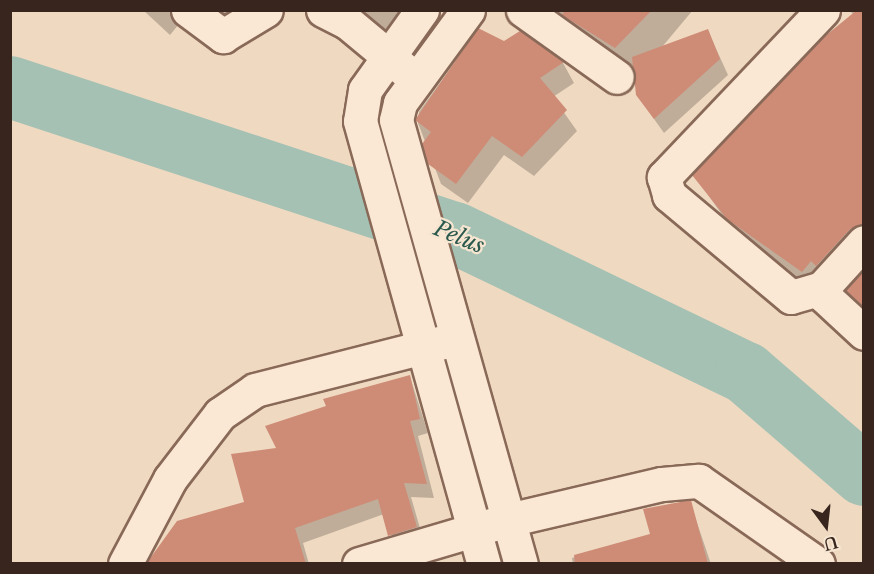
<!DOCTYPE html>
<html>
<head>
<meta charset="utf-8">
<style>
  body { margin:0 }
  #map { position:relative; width:874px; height:574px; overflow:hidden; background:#efd9c1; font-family:"Libre Baskerville",serif }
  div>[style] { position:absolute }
  .shadow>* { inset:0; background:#0003 }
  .river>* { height:62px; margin:-31px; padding:0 31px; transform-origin:31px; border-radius:31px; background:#a4c1b3 }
  .building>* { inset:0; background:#ce8b76 }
  .roads { filter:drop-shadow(2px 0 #896958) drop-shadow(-2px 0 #896958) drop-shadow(0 2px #896958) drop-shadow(0 -2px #896958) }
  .minor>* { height:33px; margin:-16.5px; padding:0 16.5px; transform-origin:16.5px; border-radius:16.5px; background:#fae8d4 }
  span { translate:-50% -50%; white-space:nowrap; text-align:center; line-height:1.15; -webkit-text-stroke:4.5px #f6e5d1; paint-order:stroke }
  .water-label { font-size:22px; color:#2c594e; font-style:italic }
  .frame { position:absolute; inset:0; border:12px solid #38251d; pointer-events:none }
  .north { position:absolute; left:796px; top:496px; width:60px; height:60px; -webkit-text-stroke:4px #f6e5d1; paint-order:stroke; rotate:165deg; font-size:16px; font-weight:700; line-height:24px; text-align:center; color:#38251d }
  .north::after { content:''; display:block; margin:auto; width:21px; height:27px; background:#38251d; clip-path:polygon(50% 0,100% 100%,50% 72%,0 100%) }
</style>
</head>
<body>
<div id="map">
  <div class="shadow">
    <div style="clip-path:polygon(143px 10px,256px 10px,235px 35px,188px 13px,170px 35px)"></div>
    <div style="clip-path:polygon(332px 10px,426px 10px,395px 49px)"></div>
    <div style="clip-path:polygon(557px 10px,693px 10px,662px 47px,708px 31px,728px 75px,664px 133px,637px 95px,635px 72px,568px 30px)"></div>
    <div style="clip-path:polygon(849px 10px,864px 10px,864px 256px,816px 295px,742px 243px,694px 175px,854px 15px)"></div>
    <div style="clip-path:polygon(478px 30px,504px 43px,520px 33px,563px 63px,574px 83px,553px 97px,577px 131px,534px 176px,504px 155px,468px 203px,441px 184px,418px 123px,419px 112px)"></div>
    <div style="clip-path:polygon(864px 271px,864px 317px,847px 290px)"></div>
    <div style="clip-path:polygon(410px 377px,428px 433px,418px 436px,434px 498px,411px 497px,424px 542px,398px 550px,384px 514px,303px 543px,309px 564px,147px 564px,246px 503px,278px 449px)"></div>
    <div style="clip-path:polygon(690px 502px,711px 564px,573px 564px,572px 558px,652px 535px)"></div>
  </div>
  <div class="river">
    <div style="left:10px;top:87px;width:468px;rotate:18.2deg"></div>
    <div style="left:455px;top:233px;width:323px;rotate:25.7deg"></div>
    <div style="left:746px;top:373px;width:156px;rotate:40.8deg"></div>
  </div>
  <div class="building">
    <div style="clip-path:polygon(565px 10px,652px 10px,615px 48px,562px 15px)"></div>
    <div style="clip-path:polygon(857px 10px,864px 10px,864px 224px,850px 229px,816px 266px,811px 261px,802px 272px,727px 219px,692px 175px,819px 41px)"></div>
    <div style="clip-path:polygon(478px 28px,504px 41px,520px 31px,564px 62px,540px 78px,567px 110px,522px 157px,492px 136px,456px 184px,428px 164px,422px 144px,431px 132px,415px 120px)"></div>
    <div style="clip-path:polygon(708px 29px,720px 59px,654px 119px,636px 95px,632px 57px)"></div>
    <div style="clip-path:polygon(864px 270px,864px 307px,845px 290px)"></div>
    <div style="clip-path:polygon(410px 375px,420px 419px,410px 421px,427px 484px,404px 483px,417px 527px,388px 536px,378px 499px,295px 528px,306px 564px,146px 564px,177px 521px,244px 502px,231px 454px,276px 448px,265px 426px,326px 406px,323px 399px)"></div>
    <div style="clip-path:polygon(691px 500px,708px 564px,575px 564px,574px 555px,650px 534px,643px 509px)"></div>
  </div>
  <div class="roads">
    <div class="minor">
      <div style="left:188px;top:10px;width:44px;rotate:36.6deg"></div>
      <div style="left:223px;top:36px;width:50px;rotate:-31.2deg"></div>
      <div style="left:323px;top:10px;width:27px;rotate:27deg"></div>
      <div style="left:347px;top:22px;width:77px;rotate:39.7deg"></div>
      <div style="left:422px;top:10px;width:98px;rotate:125.5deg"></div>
      <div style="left:365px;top:90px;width:31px;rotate:99deg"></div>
      <div style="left:360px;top:121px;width:460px;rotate:74.4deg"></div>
      <div style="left:468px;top:10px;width:115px;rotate:126.2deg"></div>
      <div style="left:400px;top:103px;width:17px;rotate:103deg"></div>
      <div style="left:396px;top:120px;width:461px;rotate:74.3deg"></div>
      <div style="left:523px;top:10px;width:115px;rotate:35.5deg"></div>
      <div style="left:823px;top:10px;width:231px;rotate:133.6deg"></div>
      <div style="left:664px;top:177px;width:19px;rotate:74deg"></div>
      <div style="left:669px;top:195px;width:159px;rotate:39.9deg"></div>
      <div style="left:791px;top:297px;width:32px;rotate:-16deg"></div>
      <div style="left:822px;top:288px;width:62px;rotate:-47.6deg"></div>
      <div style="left:822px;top:288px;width:8px;rotate:76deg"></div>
      <div style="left:824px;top:296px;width:54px;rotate:42.8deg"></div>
      <div style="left:125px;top:564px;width:96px;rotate:-62.1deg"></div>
      <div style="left:170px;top:479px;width:82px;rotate:-52.4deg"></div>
      <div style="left:220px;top:414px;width:42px;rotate:-34.4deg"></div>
      <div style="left:255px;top:390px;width:195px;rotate:-14.3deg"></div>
      <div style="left:359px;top:564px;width:155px;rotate:-16.5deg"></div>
      <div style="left:508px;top:520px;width:158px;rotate:-13.2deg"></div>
      <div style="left:662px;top:484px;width:37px;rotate:-5deg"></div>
      <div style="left:699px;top:481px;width:145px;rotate:34.9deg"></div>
    </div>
  </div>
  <div class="water-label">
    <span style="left:459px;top:237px;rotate:22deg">Pelus</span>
  </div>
  <div class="frame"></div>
  <div class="north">U</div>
</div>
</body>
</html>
